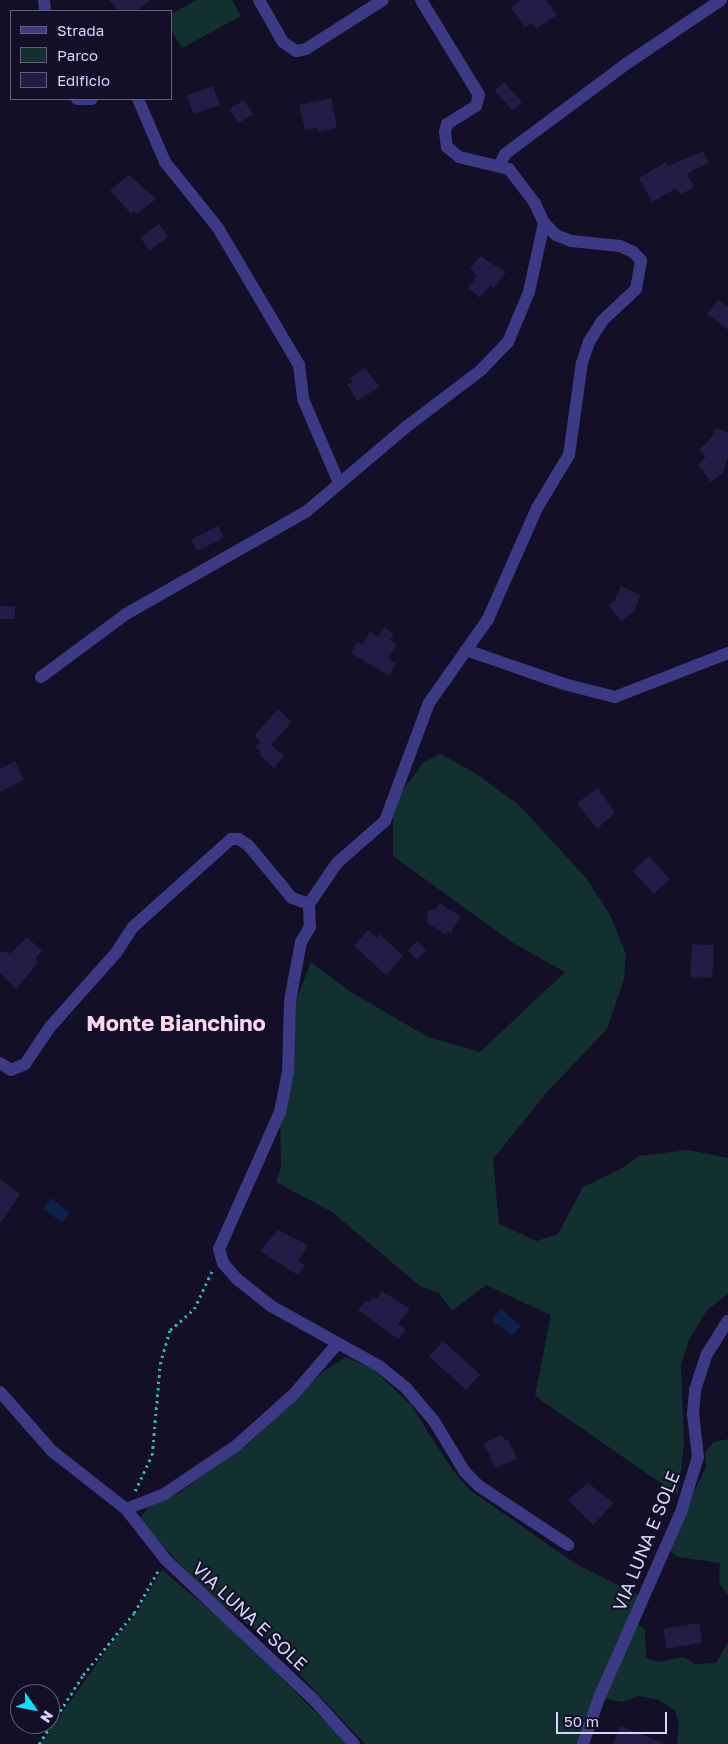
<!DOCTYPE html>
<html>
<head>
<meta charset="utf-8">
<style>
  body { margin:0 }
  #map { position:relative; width:728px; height:1744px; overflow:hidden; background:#130f26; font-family:"Golos Text",sans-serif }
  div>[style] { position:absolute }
  .green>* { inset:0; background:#12302f }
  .water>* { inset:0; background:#0c2248; transform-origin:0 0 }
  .building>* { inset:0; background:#241b47; transform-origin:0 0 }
  .path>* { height:2.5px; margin-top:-1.25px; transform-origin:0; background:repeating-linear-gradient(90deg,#2fb8b0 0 2.5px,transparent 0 6.5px) }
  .minor>* { height:12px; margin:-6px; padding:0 6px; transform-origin:6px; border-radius:6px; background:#3d3a85 }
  span { translate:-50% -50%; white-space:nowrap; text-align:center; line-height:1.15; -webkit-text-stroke:4px #130f26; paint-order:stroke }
  .street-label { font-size:18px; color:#d9d4ff }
  .district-label { font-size:22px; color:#ffd6f0; font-weight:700 }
  .legend { position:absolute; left:10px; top:10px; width:162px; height:90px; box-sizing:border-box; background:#130f26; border:1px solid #625e7d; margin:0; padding:6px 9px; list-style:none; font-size:15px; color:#d9d4ff }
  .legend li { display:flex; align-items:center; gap:10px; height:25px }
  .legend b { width:25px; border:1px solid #625e7d }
  .north { position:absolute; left:10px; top:1684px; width:50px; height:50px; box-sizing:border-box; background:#130f26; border:1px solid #625e7d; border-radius:50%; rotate:123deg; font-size:14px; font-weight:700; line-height:20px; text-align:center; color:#d9d4ff }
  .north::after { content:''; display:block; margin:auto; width:18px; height:22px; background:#00e5ff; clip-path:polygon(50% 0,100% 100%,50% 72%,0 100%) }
  .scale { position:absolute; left:556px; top:1712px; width:111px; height:22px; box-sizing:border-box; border:2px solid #d9d4ff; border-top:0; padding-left:6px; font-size:15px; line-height:18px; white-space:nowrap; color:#d9d4ff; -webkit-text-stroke:4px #130f26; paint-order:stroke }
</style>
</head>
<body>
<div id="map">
  <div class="green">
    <div style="clip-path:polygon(197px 0,232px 0,241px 16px,182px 48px,171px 30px,171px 14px)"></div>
    <div style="clip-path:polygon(441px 754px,478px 775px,519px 805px,587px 879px,610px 915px,626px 954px,624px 979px,607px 1029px,547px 1092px,493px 1159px,499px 1224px,537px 1241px,558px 1234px,583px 1187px,623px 1168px,639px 1156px,688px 1150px,728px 1158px,728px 1294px,707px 1310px,689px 1340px,681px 1364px,684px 1445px,678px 1495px,535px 1396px,551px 1315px,486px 1285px,452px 1311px,439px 1293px,420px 1286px,332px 1212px,276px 1182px,281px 1167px,280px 1112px,290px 1015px,311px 962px,349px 991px,428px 1037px,480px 1052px,565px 972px,513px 943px,393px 856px,393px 803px,424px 762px)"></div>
    <div style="clip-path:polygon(346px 1357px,373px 1369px,411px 1405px,451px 1468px,470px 1490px,576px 1564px,640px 1596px,578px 1744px,365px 1744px,267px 1640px,205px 1591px,145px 1527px,141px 1517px,148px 1507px,177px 1494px,247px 1445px,324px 1371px)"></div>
    <div style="clip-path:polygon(728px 1439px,728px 1595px,719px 1582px,720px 1563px,678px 1557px,671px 1552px,670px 1541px,706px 1467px,705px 1452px,714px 1442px)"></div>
    <div style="clip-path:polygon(162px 1570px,221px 1619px,348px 1744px,40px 1744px,113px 1641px,136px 1614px)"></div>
    <div style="clip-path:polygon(635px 1622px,645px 1630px,646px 1658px,660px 1662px,683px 1657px,695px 1664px,716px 1663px,728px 1642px,728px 1744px,677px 1744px,679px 1724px,675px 1710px,659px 1700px,638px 1696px,623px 1702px,606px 1699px,606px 1689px)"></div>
  </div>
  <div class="water">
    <div style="left:51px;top:1198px;width:24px;height:13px;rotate:38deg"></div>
    <div style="clip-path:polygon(501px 1309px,520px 1326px,512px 1336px,499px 1324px,493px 1324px,493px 1318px)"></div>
  </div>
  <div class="building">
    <div style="clip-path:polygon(109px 0,150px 0,137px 11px,119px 11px)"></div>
    <div style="clip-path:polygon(521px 0,546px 0,557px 15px,536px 29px,532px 23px,525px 28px,511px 7px)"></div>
    <div style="left:504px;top:82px;width:27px;height:13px;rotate:48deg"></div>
    <div style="left:213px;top:86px;width:20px;height:28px;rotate:70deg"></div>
    <div style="clip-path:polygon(331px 98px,337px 128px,318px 132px,317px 128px,305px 130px,299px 105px)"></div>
    <div style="left:244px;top:100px;width:17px;height:17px;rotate:59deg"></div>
    <div style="clip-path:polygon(703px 151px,709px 162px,687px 174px,694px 187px,680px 195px,677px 188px,652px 202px,639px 178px,666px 162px,668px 166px)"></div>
    <div style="clip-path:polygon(129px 175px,156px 199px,137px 214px,134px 211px,131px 214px,110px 190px)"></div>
    <div style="left:159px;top:224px;width:16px;height:23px;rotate:55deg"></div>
    <div style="clip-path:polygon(480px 256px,506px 272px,494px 288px,490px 285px,480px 298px,468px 288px,477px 276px,470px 269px)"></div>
    <div style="clip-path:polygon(718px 300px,728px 307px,728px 330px,707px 314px)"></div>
    <div style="clip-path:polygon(365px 368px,379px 387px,357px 401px,347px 384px,353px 382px,350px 378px)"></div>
    <div style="clip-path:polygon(715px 428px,728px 432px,728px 457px,723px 473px,711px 482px,698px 465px,706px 456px,699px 450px,712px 437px)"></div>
    <div style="left:218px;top:526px;width:13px;height:30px;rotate:63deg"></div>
    <div style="clip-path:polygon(621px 586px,640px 595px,635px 610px,621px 621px,608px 605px,615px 600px)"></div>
    <div style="left:15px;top:606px;width:13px;height:15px;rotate:90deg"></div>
    <div style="clip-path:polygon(384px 627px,394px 634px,390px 640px,397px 644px,388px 659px,396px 664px,389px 676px,351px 653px,357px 642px,362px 645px,370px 632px,378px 637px)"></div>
    <div style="clip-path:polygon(278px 709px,292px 722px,271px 745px,284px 756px,274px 768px,259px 754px,261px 752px,256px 747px,261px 742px,254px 736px)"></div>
    <div style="clip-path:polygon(15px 761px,24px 780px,0 792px,0 769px)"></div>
    <div style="clip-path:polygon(598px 788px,615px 813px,597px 829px,577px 803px)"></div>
    <div style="left:649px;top:856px;width:31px;height:22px;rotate:48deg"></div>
    <div style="clip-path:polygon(440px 903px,460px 916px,451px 933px,448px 931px,446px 935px,427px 923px,428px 911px,436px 909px)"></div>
    <div style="clip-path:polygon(368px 930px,377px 938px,380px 934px,403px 956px,386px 975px,354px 946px)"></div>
    <div style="clip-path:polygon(27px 937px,42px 951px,36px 957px,37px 964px,16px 989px,0 973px,0 951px,11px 953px)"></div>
    <div style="left:417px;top:941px;width:13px;height:13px;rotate:45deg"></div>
    <div style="left:692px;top:944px;width:22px;height:33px;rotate:3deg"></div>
    <div style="clip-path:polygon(0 1179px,20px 1194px,0 1224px)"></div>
    <div style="clip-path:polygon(278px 1230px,308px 1245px,298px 1261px,305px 1265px,298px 1275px,260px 1251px)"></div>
    <div style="clip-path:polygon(382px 1291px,410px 1309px,398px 1324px,406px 1330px,398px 1339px,358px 1310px,366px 1300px,369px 1303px,373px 1297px,376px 1299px)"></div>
    <div style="left:443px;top:1341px;width:50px;height:21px;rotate:42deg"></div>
    <div style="clip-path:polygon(502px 1435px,505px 1440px,508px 1439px,517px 1459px,495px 1468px,484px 1443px)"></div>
    <div style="clip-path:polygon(588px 1483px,614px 1503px,593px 1525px,568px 1500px)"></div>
    <div style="left:699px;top:1623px;width:20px;height:36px;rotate:81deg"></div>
    <div style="clip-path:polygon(620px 1726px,663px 1743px,663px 1744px,613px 1744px)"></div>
  </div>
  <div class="path">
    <div style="left:135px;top:1491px;width:40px;rotate:-65deg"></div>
    <div style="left:152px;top:1455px;width:91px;rotate:-85deg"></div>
    <div style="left:160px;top:1364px;width:35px;rotate:-74deg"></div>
    <div style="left:170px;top:1330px;width:32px;rotate:-41deg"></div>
    <div style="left:194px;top:1309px;width:42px;rotate:-64.7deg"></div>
    <div style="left:39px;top:1744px;width:82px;rotate:-57.5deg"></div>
    <div style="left:83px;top:1675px;width:80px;rotate:-50.6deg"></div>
    <div style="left:134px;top:1613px;width:48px;rotate:-60.3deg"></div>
  </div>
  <div class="minor">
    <div style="left:44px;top:0;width:11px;rotate:85deg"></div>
    <div style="left:259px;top:0;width:48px;rotate:60.3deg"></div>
    <div style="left:283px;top:42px;width:16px;rotate:35deg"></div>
    <div style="left:296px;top:51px;width:10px;rotate:-11deg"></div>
    <div style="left:306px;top:49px;width:91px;rotate:-32.5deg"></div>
    <div style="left:77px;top:99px;width:15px"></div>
    <div style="left:138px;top:99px;width:69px;rotate:66.8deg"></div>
    <div style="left:165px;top:162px;width:85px;rotate:51.2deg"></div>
    <div style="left:218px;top:228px;width:159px;rotate:59.4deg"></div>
    <div style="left:299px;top:365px;width:34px;rotate:83deg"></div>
    <div style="left:303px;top:399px;width:91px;rotate:66.8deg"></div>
    <div style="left:500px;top:164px;width:11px;rotate:-63deg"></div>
    <div style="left:505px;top:154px;width:154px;rotate:-36.6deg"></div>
    <div style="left:629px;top:62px;width:111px;rotate:-34deg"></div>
    <div style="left:466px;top:650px;width:104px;rotate:19.1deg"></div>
    <div style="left:564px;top:684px;width:53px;rotate:14.3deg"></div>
    <div style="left:615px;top:697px;width:121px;rotate:-21.3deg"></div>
    <div style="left:41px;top:677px;width:106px;rotate:-36.5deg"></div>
    <div style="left:126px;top:614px;width:208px;rotate:-29.6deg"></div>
    <div style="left:307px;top:511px;width:130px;rotate:-40.3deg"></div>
    <div style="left:406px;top:427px;width:94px;rotate:-37.2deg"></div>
    <div style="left:481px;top:370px;width:39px;rotate:-46deg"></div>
    <div style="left:508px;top:342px;width:54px;rotate:-67.2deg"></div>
    <div style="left:529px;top:292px;width:71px;rotate:-77.7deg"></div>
    <div style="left:309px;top:904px;width:23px;rotate:88deg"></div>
    <div style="left:310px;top:927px;width:17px;rotate:121deg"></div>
    <div style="left:301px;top:942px;width:60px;rotate:100.6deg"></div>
    <div style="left:290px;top:1001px;width:71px;rotate:91.6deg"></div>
    <div style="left:288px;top:1072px;width:41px;rotate:101.3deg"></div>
    <div style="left:280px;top:1112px;width:150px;rotate:114deg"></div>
    <div style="left:219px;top:1249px;width:15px;rotate:74deg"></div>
    <div style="left:223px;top:1263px;width:21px;rotate:49deg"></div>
    <div style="left:237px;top:1279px;width:43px;rotate:38.5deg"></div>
    <div style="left:271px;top:1306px;width:124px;rotate:29.1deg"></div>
    <div style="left:379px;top:1366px;width:35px;rotate:39deg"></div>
    <div style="left:406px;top:1388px;width:43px;rotate:49.7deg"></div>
    <div style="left:434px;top:1421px;width:60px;rotate:58.7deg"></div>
    <div style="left:465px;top:1472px;width:20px;rotate:45deg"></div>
    <div style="left:479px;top:1486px;width:107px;rotate:33.5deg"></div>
    <div style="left:0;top:1063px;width:13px;rotate:32deg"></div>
    <div style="left:11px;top:1070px;width:15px;rotate:-23deg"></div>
    <div style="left:25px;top:1064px;width:45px;rotate:-56deg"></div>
    <div style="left:50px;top:1027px;width:99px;rotate:-48.3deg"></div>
    <div style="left:116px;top:953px;width:31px;rotate:-57deg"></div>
    <div style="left:133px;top:927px;width:132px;rotate:-41.9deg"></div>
    <div style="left:231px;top:839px;width:8px"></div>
    <div style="left:239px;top:839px;width:11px;rotate:34deg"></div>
    <div style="left:248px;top:845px;width:69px;rotate:50.3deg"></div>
    <div style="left:292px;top:898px;width:18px;rotate:19deg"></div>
    <div style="left:309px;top:904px;width:50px;rotate:-55.7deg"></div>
    <div style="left:337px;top:863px;width:64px;rotate:-41.2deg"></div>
    <div style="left:385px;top:821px;width:126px;rotate:-69.6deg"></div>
    <div style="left:429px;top:703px;width:103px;rotate:-54.9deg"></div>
    <div style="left:488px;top:619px;width:121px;rotate:-66.2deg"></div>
    <div style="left:537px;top:508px;width:62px;rotate:-58.9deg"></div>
    <div style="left:569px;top:455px;width:93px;rotate:-82deg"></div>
    <div style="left:582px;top:363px;width:22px;rotate:-72deg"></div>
    <div style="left:589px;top:342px;width:25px;rotate:-58deg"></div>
    <div style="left:602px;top:321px;width:47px;rotate:-43.3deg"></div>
    <div style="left:636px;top:289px;width:29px;rotate:-80deg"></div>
    <div style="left:641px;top:260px;width:11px;rotate:-135deg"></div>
    <div style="left:633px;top:252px;width:14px;rotate:-155deg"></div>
    <div style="left:620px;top:246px;width:49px;rotate:-174.2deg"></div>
    <div style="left:571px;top:241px;width:16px;rotate:-158deg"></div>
    <div style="left:556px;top:235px;width:17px;rotate:-135deg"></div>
    <div style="left:544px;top:223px;width:23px;rotate:-115deg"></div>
    <div style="left:534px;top:202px;width:41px;rotate:-127.1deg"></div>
    <div style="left:509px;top:169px;width:51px;rotate:-166.5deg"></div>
    <div style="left:459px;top:157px;width:16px;rotate:-140deg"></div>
    <div style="left:447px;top:147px;width:15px;rotate:-98deg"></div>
    <div style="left:445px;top:132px;width:8px;rotate:-76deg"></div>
    <div style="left:447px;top:124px;width:34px;rotate:-32deg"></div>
    <div style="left:476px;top:106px;width:11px;rotate:-75deg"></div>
    <div style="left:479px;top:95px;width:111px;rotate:-121.4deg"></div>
    <div style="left:0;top:1392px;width:79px;rotate:48.6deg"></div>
    <div style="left:52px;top:1451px;width:94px;rotate:38.1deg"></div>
    <div style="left:126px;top:1509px;width:65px;rotate:51.9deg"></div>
    <div style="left:166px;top:1560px;width:205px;rotate:43.4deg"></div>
    <div style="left:315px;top:1701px;width:58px;rotate:47.8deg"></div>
    <div style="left:126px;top:1509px;width:40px;rotate:-21deg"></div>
    <div style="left:163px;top:1495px;width:89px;rotate:-34deg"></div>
    <div style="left:237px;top:1445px;width:76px;rotate:-41.8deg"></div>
    <div style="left:294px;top:1394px;width:66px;rotate:-49.3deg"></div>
    <div style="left:583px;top:1744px;width:49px;rotate:-70.8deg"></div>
    <div style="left:599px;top:1698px;width:203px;rotate:-66.2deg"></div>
    <div style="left:681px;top:1512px;width:58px;rotate:-72.8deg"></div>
    <div style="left:698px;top:1457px;width:43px;rotate:-96.6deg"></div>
    <div style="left:693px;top:1414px;width:24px;rotate:-85deg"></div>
    <div style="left:695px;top:1390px;width:38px;rotate:-72deg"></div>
    <div style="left:707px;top:1354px;width:39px;rotate:-58deg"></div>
  </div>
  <div class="street-label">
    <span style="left:646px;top:1541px;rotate:-68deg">VIA LUNA E SOLE</span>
    <span style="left:250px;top:1616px;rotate:43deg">VIA LUNA E SOLE</span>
  </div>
  <div class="district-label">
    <span style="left:176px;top:1023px">Monte Bianchino</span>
  </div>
  <ul class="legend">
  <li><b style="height:6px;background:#3d3a85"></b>Strada</li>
  <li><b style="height:14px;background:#12302f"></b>Parco</li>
  <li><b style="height:14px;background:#241b47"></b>Edificio</li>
  </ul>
  <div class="north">N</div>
  <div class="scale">50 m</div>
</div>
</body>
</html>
